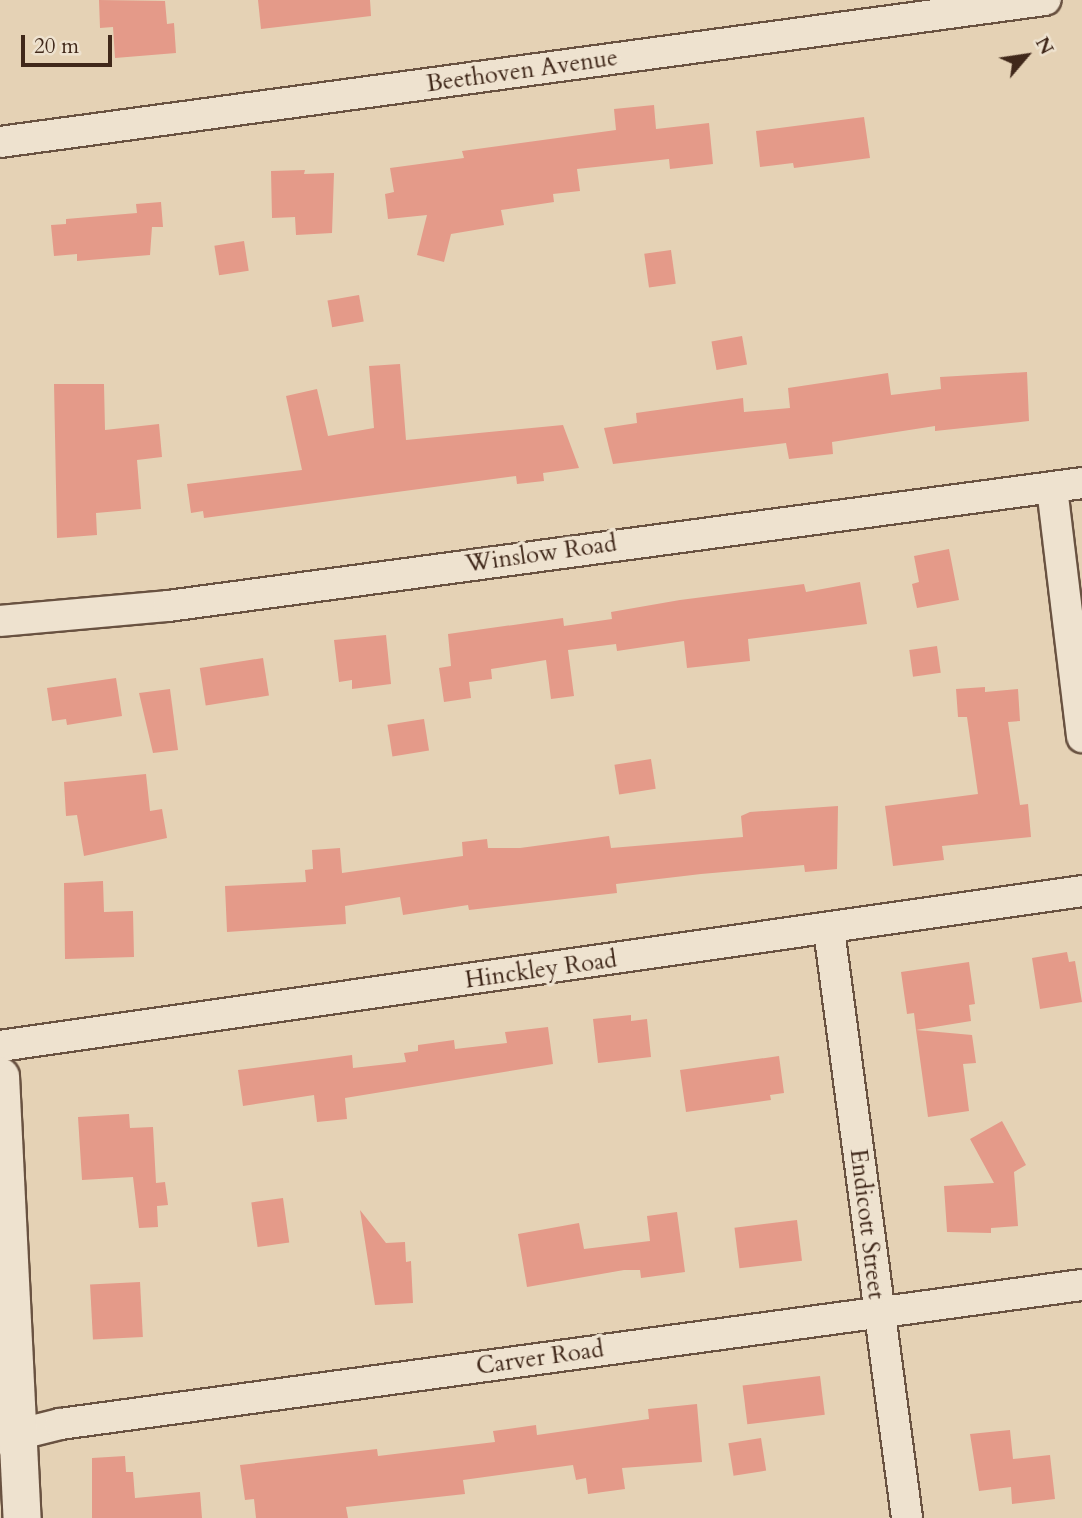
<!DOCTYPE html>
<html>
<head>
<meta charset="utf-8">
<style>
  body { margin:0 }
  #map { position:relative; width:1082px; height:1518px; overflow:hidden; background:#e5d2b5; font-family:Cardo,serif }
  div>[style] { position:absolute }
  .building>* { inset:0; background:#e49a89; transform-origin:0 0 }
  .roads { filter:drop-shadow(2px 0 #695241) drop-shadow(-2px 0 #695241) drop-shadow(0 2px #695241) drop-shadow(0 -2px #695241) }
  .minor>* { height:30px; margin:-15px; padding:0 15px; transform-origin:15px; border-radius:15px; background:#eee2cf }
  .tertiary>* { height:37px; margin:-18.5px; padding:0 18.5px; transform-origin:18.5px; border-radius:18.5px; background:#eee2cf }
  span { translate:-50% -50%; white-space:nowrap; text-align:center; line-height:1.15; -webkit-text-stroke:7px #eee2cf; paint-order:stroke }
  .street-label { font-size:24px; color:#40281a }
  .north { position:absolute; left:991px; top:21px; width:70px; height:70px; -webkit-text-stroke:5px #eee2cf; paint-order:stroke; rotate:61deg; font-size:19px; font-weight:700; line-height:28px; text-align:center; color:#40281a }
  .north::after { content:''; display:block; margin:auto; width:24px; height:32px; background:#40281a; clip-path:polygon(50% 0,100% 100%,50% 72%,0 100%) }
  .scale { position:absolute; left:21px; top:35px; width:91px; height:32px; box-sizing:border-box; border:4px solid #40281a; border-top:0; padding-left:9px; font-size:21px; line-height:24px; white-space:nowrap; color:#40281a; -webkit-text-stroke:5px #eee2cf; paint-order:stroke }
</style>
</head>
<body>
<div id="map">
  <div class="building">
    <div style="clip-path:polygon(99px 0,165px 1px,167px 24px,174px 23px,176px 53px,115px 58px,113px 27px,100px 28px)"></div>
    <div style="clip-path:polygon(258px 0,370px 0,371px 16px,261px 29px)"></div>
    <div style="clip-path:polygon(654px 105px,656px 129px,709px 123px,713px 164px,670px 169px,669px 159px,577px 169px,580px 191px,553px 194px,554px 202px,501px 210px,504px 225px,451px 234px,444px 262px,417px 255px,427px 215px,388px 219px,385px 194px,394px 192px,390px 168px,464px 158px,462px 151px,616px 130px,614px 109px)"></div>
    <div style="clip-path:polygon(864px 117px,870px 158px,794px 168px,793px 163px,760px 167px,756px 131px)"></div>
    <div style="clip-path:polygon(305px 170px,304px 174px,334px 173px,332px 233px,296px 235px,295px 217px,272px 218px,271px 171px)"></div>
    <div style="clip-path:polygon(161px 202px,163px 227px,152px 227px,150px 255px,77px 261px,77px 254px,54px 256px,51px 225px,66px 224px,66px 219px,137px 213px,136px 204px)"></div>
    <div style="left:244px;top:241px;width:30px;height:30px;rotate:81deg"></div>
    <div style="left:671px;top:250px;width:34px;height:27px;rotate:82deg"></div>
    <div style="left:359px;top:295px;width:27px;height:32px;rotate:80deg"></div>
    <div style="left:742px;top:336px;width:29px;height:31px;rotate:80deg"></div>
    <div style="clip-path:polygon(400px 364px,406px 440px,563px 425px,579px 468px,543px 473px,544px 481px,517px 484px,516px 476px,204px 518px,203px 511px,191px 513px,187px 484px,302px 470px,286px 396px,317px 389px,328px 436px,374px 428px,369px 366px)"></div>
    <div style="clip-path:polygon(1027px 372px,1029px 421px,935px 431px,935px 426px,832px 442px,833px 454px,789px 459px,786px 443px,613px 464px,604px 428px,637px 423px,636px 413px,743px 398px,744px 412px,790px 408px,788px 388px,888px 373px,891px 395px,941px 389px,940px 377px)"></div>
    <div style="clip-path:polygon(54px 384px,104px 384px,105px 430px,159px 424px,162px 457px,137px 460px,141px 509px,96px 513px,97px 535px,57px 538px)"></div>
    <div style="clip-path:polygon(949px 549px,959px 600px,917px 608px,912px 584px,919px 582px,914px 556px)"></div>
    <div style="clip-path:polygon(860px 582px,867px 624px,748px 639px,750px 661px,687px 668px,684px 641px,617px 651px,616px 644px,568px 650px,574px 696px,551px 699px,546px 660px,491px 669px,492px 679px,469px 682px,471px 698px,444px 702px,439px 668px,451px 666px,448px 634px,563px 618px,564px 626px,612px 619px,611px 612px,680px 600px,804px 584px,806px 592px)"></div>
    <div style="clip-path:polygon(386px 635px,391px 684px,352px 689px,352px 680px,339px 682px,334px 640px)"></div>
    <div style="left:937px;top:646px;width:27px;height:28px;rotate:82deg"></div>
    <div style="left:263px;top:658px;width:38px;height:64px;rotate:81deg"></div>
    <div style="clip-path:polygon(116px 678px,122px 716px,67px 725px,66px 719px,52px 721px,47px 688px)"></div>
    <div style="clip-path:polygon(985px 687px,985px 692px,1018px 689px,1020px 721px,1008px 722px,1020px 805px,1028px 804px,1031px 837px,942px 846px,944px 860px,893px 866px,885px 806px,978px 794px,967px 717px,958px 717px,956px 689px)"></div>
    <div style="clip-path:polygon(170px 689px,178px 750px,153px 753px,139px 693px)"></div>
    <div style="left:424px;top:719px;width:32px;height:37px;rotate:81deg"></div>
    <div style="left:651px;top:759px;width:30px;height:37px;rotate:81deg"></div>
    <div style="clip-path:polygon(146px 774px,150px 811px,162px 809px,167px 838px,84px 856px,77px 815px,66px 816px,64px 782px)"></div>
    <div style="clip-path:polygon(838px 806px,837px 869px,805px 872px,804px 865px,701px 874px,616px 884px,617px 893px,469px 910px,468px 905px,403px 915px,400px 897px,345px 906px,346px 924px,227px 932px,225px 886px,306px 882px,305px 870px,313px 869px,312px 850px,340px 848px,342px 873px,463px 856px,462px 842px,487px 839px,488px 848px,520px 848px,609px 836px,611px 848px,743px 837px,741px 816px,750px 812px)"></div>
    <div style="clip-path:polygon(103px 881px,104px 912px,133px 911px,134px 957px,65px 959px,64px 883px)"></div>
    <div style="clip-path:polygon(1067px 952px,1069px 962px,1075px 961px,1082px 1002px,1040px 1009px,1032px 958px)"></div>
    <div style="clip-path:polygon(969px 962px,975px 1004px,969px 1005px,971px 1021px,916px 1030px,914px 1013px,907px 1014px,901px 972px)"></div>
    <div style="clip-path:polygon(631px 1015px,631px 1021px,647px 1019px,651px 1057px,598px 1063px,593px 1019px)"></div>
    <div style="clip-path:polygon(548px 1027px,553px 1064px,345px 1098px,347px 1119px,317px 1122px,314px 1095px,243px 1106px,238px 1070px,352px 1055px,353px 1068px,406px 1062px,404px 1053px,418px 1051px,418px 1045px,454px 1040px,455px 1049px,507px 1043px,505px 1032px)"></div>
    <div style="clip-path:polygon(916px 1030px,972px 1035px,976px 1063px,963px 1064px,969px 1111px,928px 1117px)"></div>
    <div style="clip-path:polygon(779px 1056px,784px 1093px,770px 1095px,771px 1100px,686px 1112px,680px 1070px)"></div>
    <div style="clip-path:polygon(129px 1114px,130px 1128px,153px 1127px,156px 1183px,165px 1182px,168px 1205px,157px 1206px,158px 1227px,139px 1228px,133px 1177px,82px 1180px,78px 1117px)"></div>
    <div style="clip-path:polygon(1002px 1121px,1026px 1165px,1014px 1172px,1018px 1226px,991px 1228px,991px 1233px,947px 1232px,944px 1186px,994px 1183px,970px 1139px)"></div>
    <div style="left:283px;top:1198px;width:45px;height:32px;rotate:82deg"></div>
    <div style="clip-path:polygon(360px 1210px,386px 1243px,405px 1242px,406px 1262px,411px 1261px,413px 1303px,375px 1305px)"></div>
    <div style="clip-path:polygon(677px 1212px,685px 1272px,641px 1278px,640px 1270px,624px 1270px,527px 1287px,518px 1234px,579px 1223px,584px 1249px,650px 1241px,647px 1216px)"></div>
    <div style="left:797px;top:1220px;width:41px;height:63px;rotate:83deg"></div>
    <div style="left:140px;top:1282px;width:55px;height:50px;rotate:87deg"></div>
    <div style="left:820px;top:1376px;width:39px;height:78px;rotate:83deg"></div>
    <div style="clip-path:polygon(697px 1404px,702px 1462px,622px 1468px,625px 1489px,588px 1494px,586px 1478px,576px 1480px,573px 1465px,463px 1480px,465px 1494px,346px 1507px,348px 1518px,256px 1518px,254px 1499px,245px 1500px,240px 1465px,377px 1449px,378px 1456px,495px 1442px,493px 1431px,536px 1425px,537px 1435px,649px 1419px,648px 1409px)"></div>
    <div style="clip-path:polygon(1010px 1430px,1013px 1459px,1050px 1455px,1055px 1499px,1012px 1504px,1011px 1487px,979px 1491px,970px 1434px)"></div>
    <div style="left:761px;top:1438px;width:33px;height:33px;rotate:81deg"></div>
    <div style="clip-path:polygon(125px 1456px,126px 1472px,133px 1472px,135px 1498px,200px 1492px,202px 1518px,92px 1518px,92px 1458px)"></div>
  </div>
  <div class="roads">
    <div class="minor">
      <div style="left:0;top:142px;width:1055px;rotate:-7.74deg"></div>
      <div style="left:1052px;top:488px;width:251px;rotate:83.1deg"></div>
      <div style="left:0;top:621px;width:169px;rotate:-5.1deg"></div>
      <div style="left:168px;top:606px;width:922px;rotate:-7.66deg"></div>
      <div style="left:829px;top:930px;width:593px;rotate:82.44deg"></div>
      <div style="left:0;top:1046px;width:1093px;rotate:-8.15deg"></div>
      <div style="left:0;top:1439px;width:62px;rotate:-14deg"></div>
      <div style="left:60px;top:1424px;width:1031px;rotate:-7.75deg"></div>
    </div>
    <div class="tertiary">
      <div style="left:0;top:1076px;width:443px;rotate:87.2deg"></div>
    </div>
  </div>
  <div class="street-label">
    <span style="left:522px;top:71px;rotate:-8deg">Beethoven Avenue</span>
    <span style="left:541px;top:554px;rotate:-8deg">Winslow Road</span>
    <span style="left:541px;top:970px;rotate:-8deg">Hinckley Road</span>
    <span style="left:867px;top:1224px;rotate:83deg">Endicott Street</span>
    <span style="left:540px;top:1358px;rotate:-8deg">Carver Road</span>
  </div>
  <div class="north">N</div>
  <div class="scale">20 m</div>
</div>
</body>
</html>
